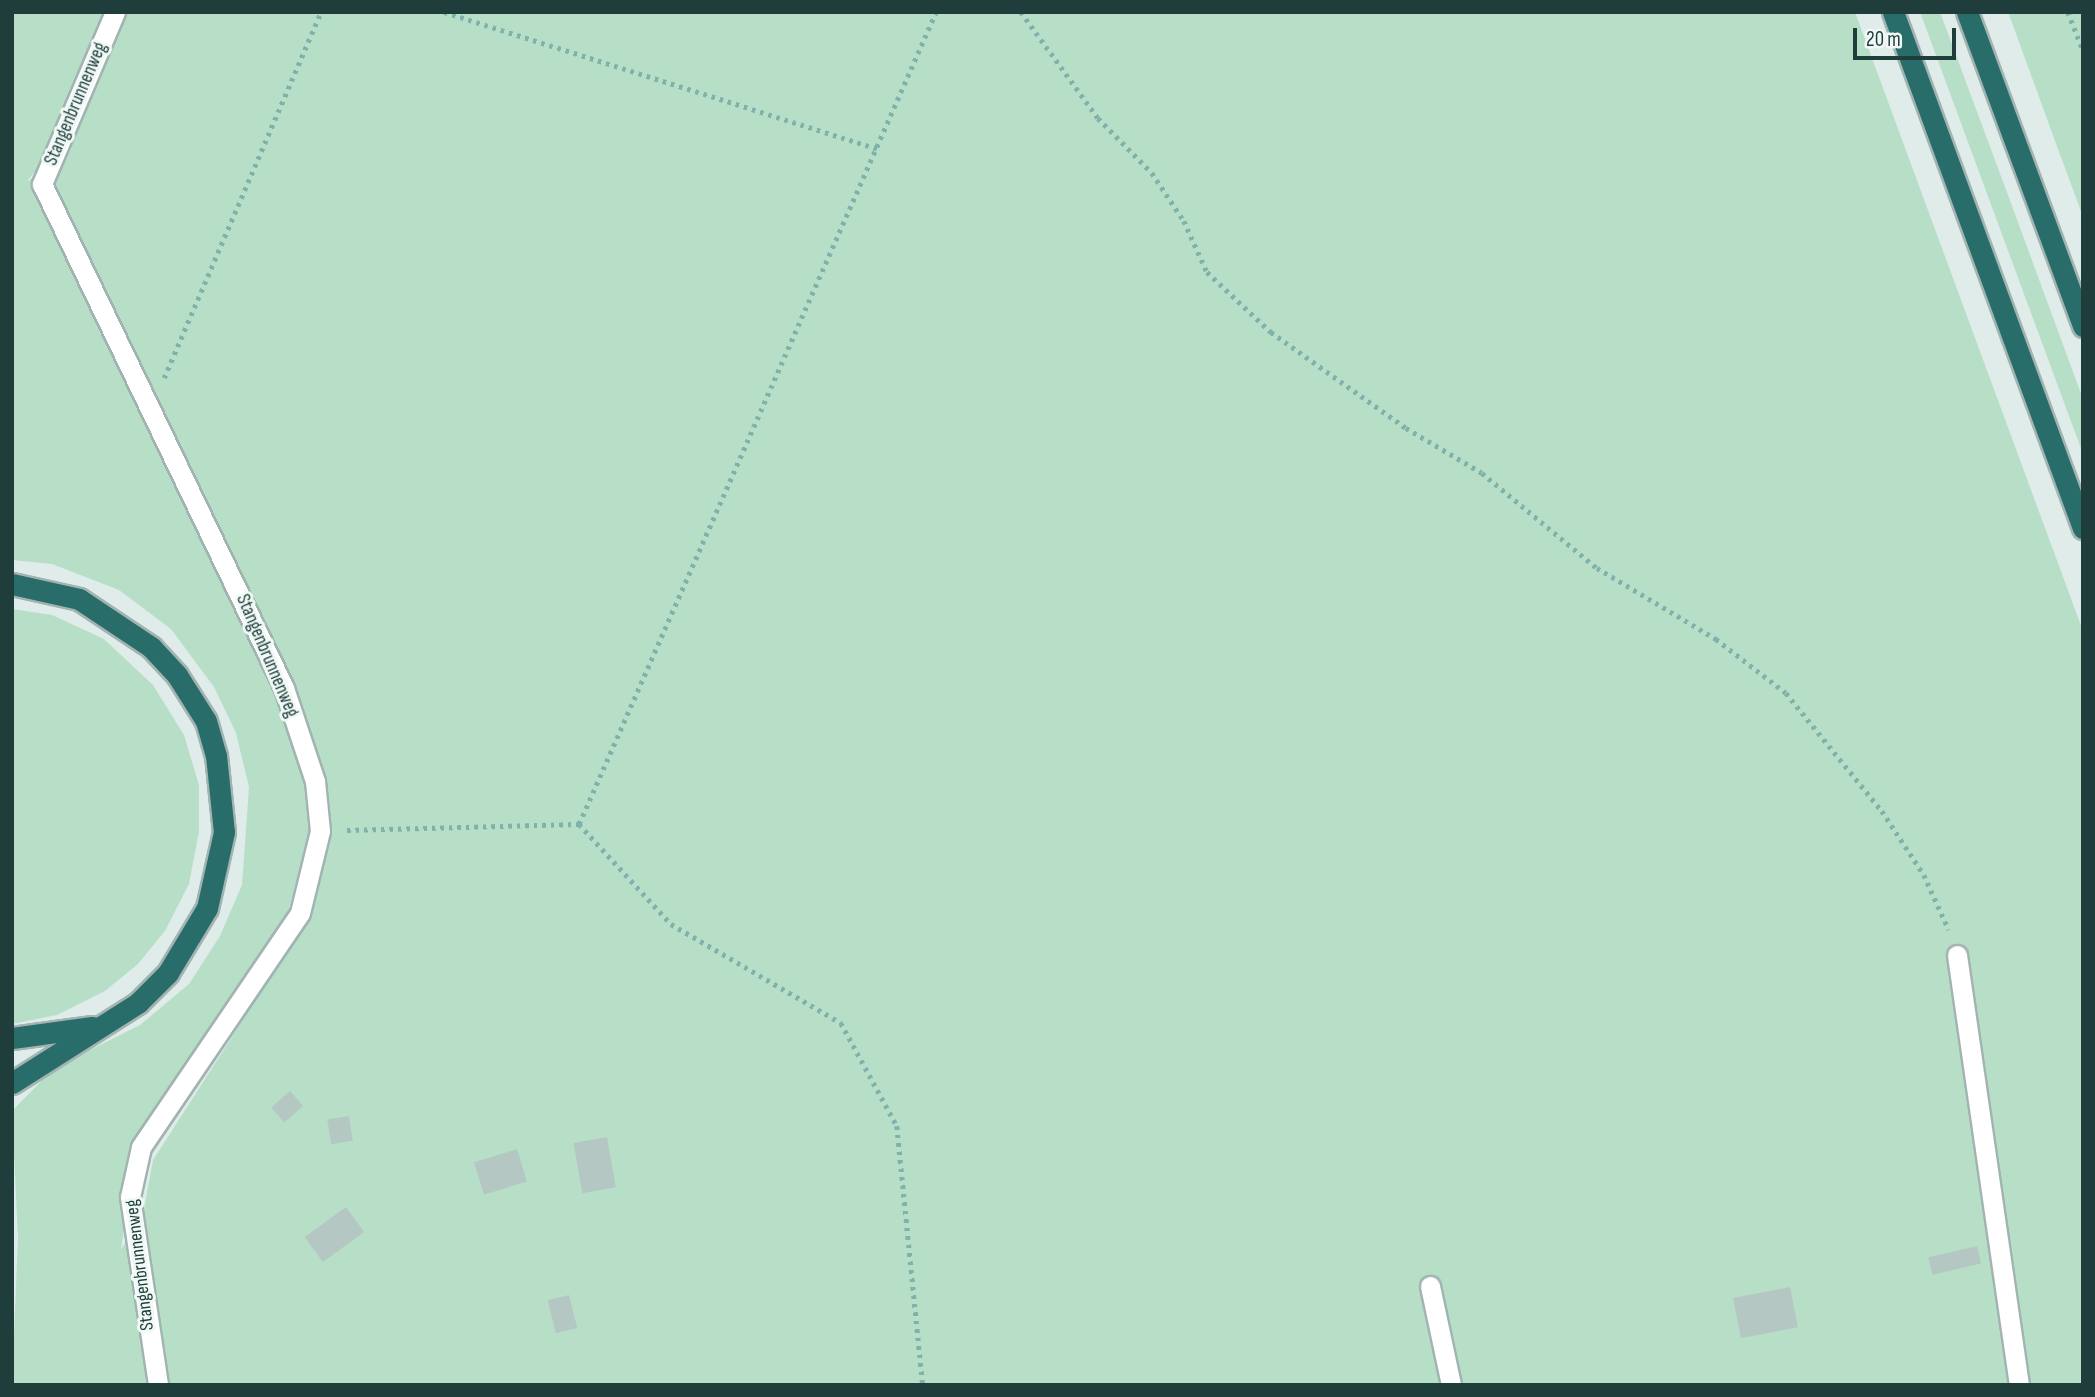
<!DOCTYPE html>
<html>
<head>
<meta charset="utf-8">
<style>
  body { margin:0 }
  #map { position:relative; width:2095px; height:1397px; overflow:hidden; background:#e0ece9; font-family:"Sofia Sans Condensed",sans-serif }
  div>[style] { position:absolute }
  .green>* { inset:0; background:#b7dfc8 }
  .building>* { inset:0; background:#b5c7c2; transform-origin:0 0 }
  .path>* { height:4.5px; margin-top:-2.25px; transform-origin:0; background:repeating-linear-gradient(90deg,#7eb2aa 0 3.5px,transparent 0 8.5px) }
  .roads { filter:drop-shadow(2px 0 #a2b4b1) drop-shadow(-2px 0 #a2b4b1) drop-shadow(0 2px #a2b4b1) drop-shadow(0 -2px #a2b4b1) }
  .lane>* { height:19px; margin:-9.5px; padding:0 9.5px; transform-origin:9.5px; border-radius:9.5px; background:#fff }
  .highway>* { height:21px; margin:-10.5px; padding:0 10.5px; transform-origin:10.5px; border-radius:10.5px; background:#296d6a }
  span { translate:-50% -50%; white-space:nowrap; text-align:center; line-height:1.15; -webkit-text-stroke:6px #f1f9f6; paint-order:stroke }
  .street-label { font-size:19px; color:#1f3e3b }
  .frame { position:absolute; inset:0; border:14px solid #1f3e3b; pointer-events:none }
  .scale { position:absolute; left:1853px; top:28px; width:103px; height:32px; box-sizing:border-box; border:4px solid #1f3e3b; border-top:0; padding-left:9px; font-size:21px; line-height:24px; white-space:nowrap; color:#1f3e3b; -webkit-text-stroke:5px #f1f9f6; paint-order:stroke }
</style>
</head>
<body>
<div id="map">
  <div class="green">
    <div style="clip-path:polygon(evenodd,12px 12px,103px 12px,40px 166px,27px 181px,53px 170px,124px 12px,1855px 12px,2083px 631px,2083px 1385px,12px 1385px,18px 1238px,12px 1111px,54px 1068px,140px 1025px,189px 984px,220px 936px,242px 885px,249px 787px,236px 733px,214px 687px,171px 629px,119px 590px,52px 564px,12px 560px,12px 12px,183px 495px,206px 497px,270px 635px,321px 771px,328px 841px,302px 928px,153px 1160px,142px 1220px,121px 1249px,139px 1139px,282px 931px,311px 836px,311px 802px,290px 721px,183px 495px)"></div>
    <div style="clip-path:polygon(1920px 12px,1940px 12px,2008px 195px,2083px 399px,2083px 454px)"></div>
    <div style="clip-path:polygon(2008px 12px,2083px 12px,2083px 217px,2051px 130px)"></div>
    <div style="clip-path:polygon(12px 609px,52px 615px,104px 639px,153px 685px,184px 735px,199px 785px,199px 832px,189px 884px,165px 931px,138px 964px,105px 991px,57px 1015px,12px 1024px)"></div>
  </div>
  <div class="building">
    <div style="left:290px;top:1091px;width:20px;height:25px;rotate:49deg"></div>
    <div style="left:349px;top:1116px;width:25px;height:22px;rotate:81deg"></div>
    <div style="left:607px;top:1137px;width:51px;height:34px;rotate:80deg"></div>
    <div style="left:517px;top:1149px;width:34px;height:45px;rotate:73deg"></div>
    <div style="left:346px;top:1207px;width:31px;height:51px;rotate:54deg"></div>
    <div style="left:1977px;top:1246px;width:18px;height:50px;rotate:77deg"></div>
    <div style="left:1790px;top:1287px;width:41px;height:58px;rotate:79deg"></div>
    <div style="left:569px;top:1295px;width:34px;height:22px;rotate:76deg"></div>
  </div>
  <div class="path">
    <div style="left:444px;top:12px;width:455px;rotate:17.5deg"></div>
    <div style="left:1021px;top:12px;width:131px;rotate:54deg"></div>
    <div style="left:1098px;top:118px;width:77px;rotate:45.5deg"></div>
    <div style="left:1152px;top:173px;width:58px;rotate:56.3deg"></div>
    <div style="left:1184px;top:221px;width:56px;rotate:65.7deg"></div>
    <div style="left:1207px;top:272px;width:88px;rotate:43.2deg"></div>
    <div style="left:1271px;top:332px;width:166px;rotate:35.4deg"></div>
    <div style="left:1406px;top:428px;width:88px;rotate:30.6deg"></div>
    <div style="left:1482px;top:473px;width:149px;rotate:39.6deg"></div>
    <div style="left:1597px;top:568px;width:139px;rotate:30.8deg"></div>
    <div style="left:1716px;top:639px;width:88px;rotate:37.6deg"></div>
    <div style="left:1786px;top:693px;width:152px;rotate:50.9deg"></div>
    <div style="left:1882px;top:811px;width:77px;rotate:56.7deg"></div>
    <div style="left:1924px;top:875px;width:60px;rotate:65.6deg"></div>
    <div style="left:2068px;top:12px;width:41px;rotate:68.5deg"></div>
    <div style="left:164px;top:378px;width:398px;rotate:-66.8deg"></div>
    <div style="left:579px;top:824px;width:136px;rotate:47.4deg"></div>
    <div style="left:671px;top:924px;width:197px;rotate:30.2deg"></div>
    <div style="left:841px;top:1023px;width:117px;rotate:61.5deg"></div>
    <div style="left:897px;top:1126px;width:260px;rotate:84.3deg"></div>
    <div style="left:347px;top:830px;width:232px;rotate:-1.5deg"></div>
    <div style="left:579px;top:824px;width:887px;rotate:-66.27deg"></div>
  </div>
  <div class="roads">
    <div class="lane">
      <div style="left:115px;top:12px;width:187px;rotate:113deg"></div>
      <div style="left:42px;top:184px;width:559px;rotate:64.35deg"></div>
      <div style="left:284px;top:688px;width:98px;rotate:71.6deg"></div>
      <div style="left:315px;top:781px;width:50px;rotate:84.3deg"></div>
      <div style="left:320px;top:831px;width:84px;rotate:103.7deg"></div>
      <div style="left:300px;top:913px;width:283px;rotate:124.2deg"></div>
      <div style="left:141px;top:1147px;width:51px;rotate:102.4deg"></div>
      <div style="left:130px;top:1197px;width:190px;rotate:81.5deg"></div>
      <div style="left:1957px;top:955px;width:434px;rotate:81.8deg"></div>
      <div style="left:1430px;top:1286px;width:101px;rotate:78deg"></div>
    </div>
    <div class="highway">
      <div style="left:1893px;top:12px;width:550px;rotate:69.79deg"></div>
      <div style="left:1967px;top:12px;width:335px;rotate:69.7deg"></div>
      <div style="left:12px;top:584px;width:69px;rotate:12.6deg"></div>
      <div style="left:79px;top:599px;width:87px;rotate:33.7deg"></div>
      <div style="left:151px;top:647px;width:38px;rotate:47deg"></div>
      <div style="left:177px;top:675px;width:54px;rotate:57.8deg"></div>
      <div style="left:206px;top:721px;width:35px;rotate:74deg"></div>
      <div style="left:216px;top:755px;width:77px;rotate:84.1deg"></div>
      <div style="left:224px;top:832px;width:78px;rotate:102.6deg"></div>
      <div style="left:207px;top:908px;width:76px;rotate:121deg"></div>
      <div style="left:168px;top:973px;width:42px;rotate:135deg"></div>
      <div style="left:138px;top:1003px;width:149px;rotate:147.6deg"></div>
      <div style="left:12px;top:1038px;width:81px;rotate:-7.8deg"></div>
    </div>
  </div>
  <div class="street-label">
    <span style="left:76px;top:104px;rotate:-67deg">Stangenbrunnenweg</span>
    <span style="left:267px;top:656px;rotate:67deg">Stangenbrunnenweg</span>
    <span style="left:140px;top:1265px;rotate:-97deg">Stangenbrunnenweg</span>
  </div>
  <div class="frame"></div>
  <div class="scale">20 m</div>
</div>
</body>
</html>
